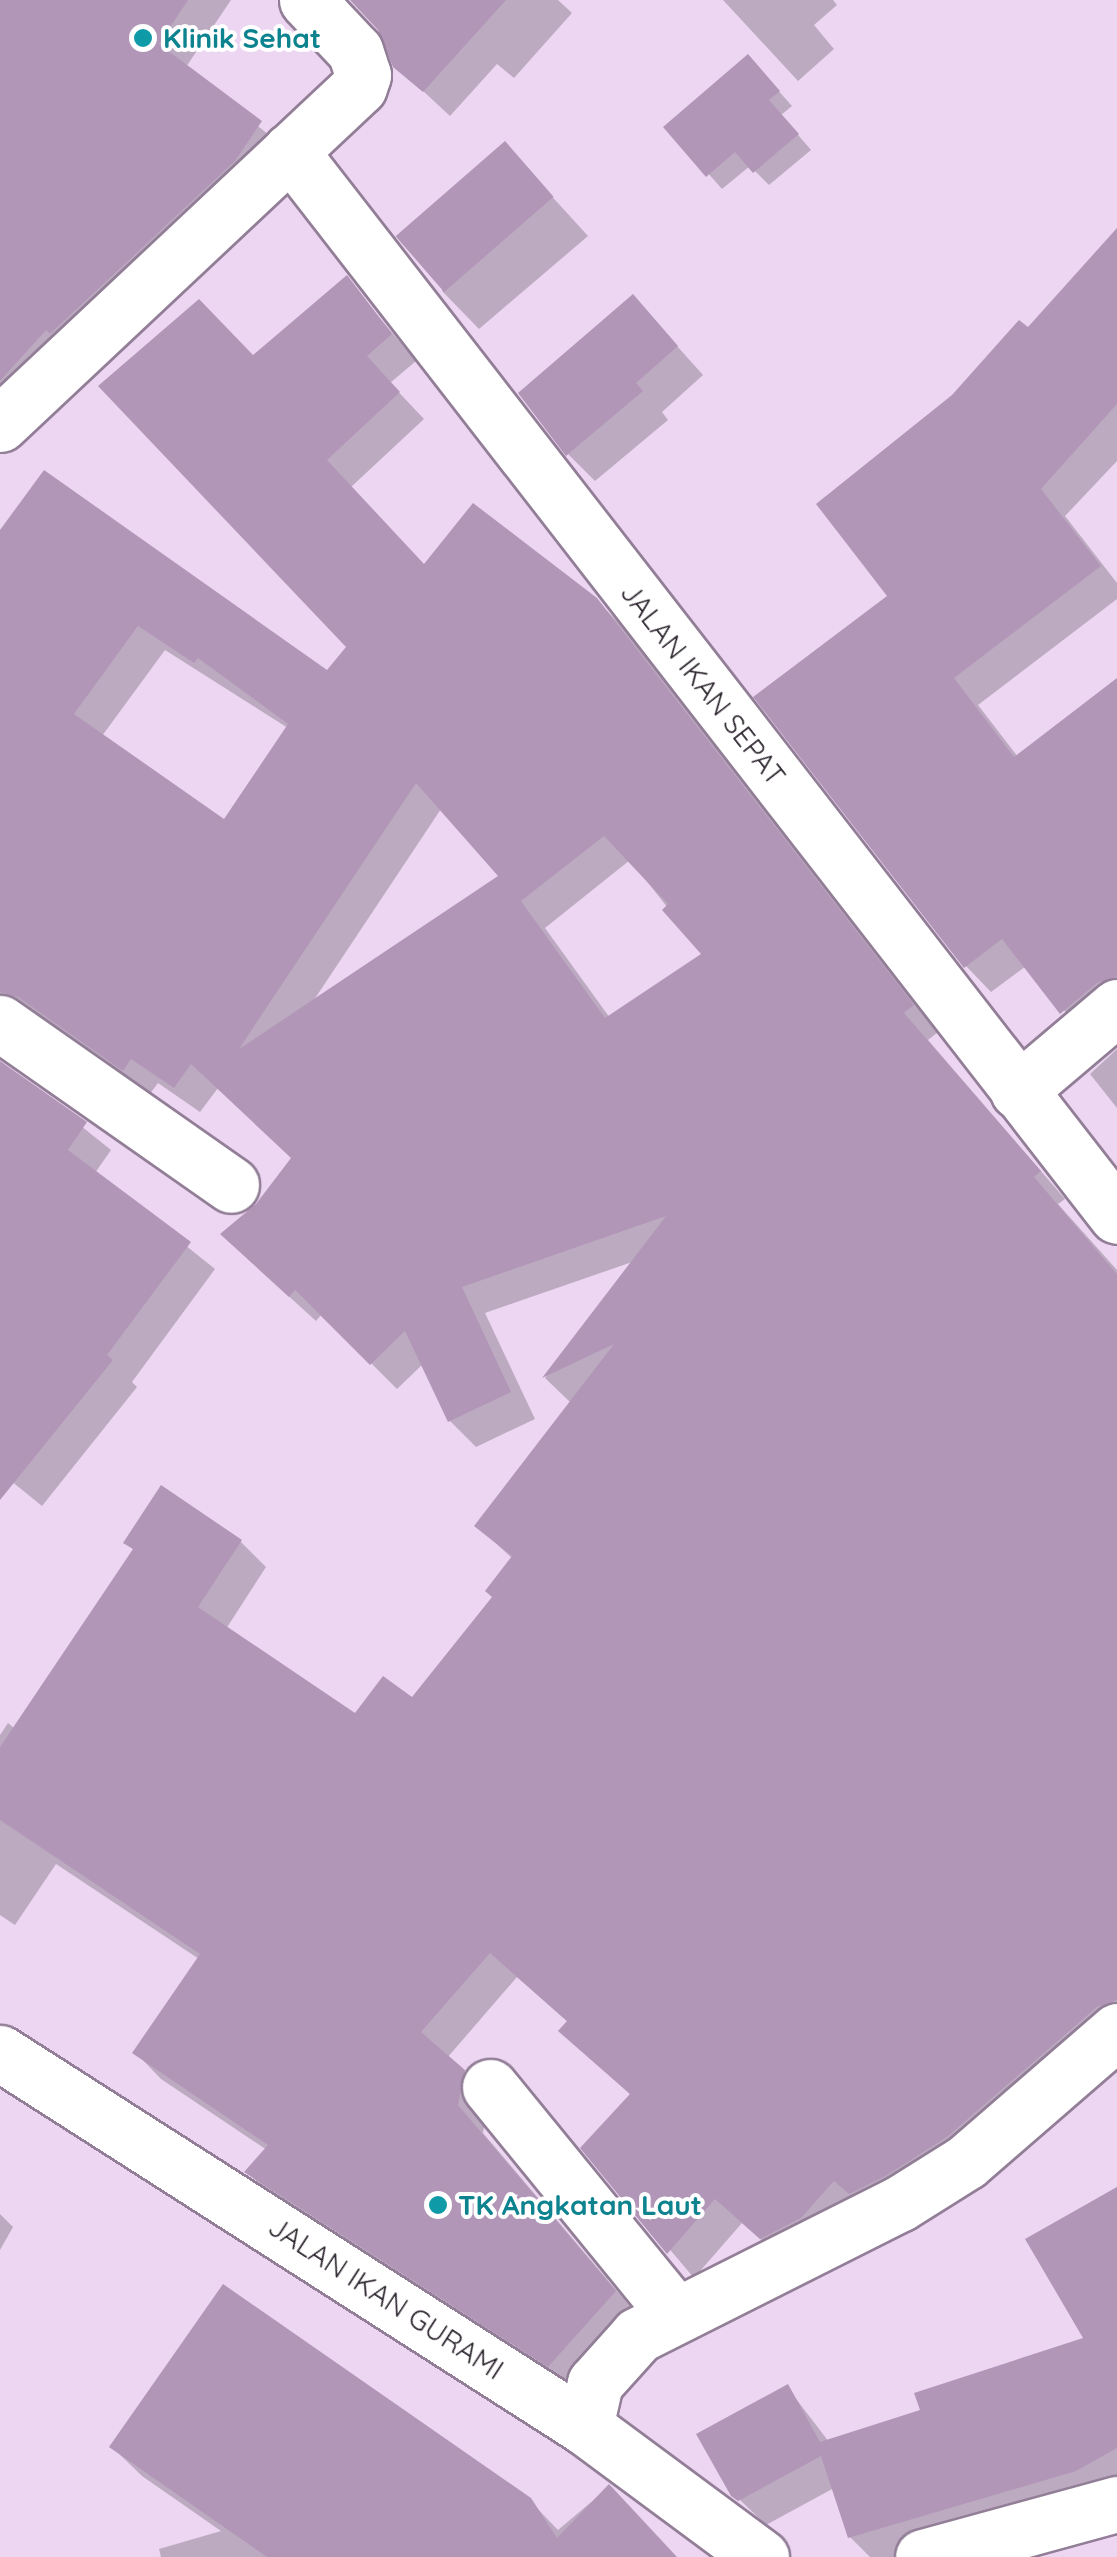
<!DOCTYPE html>
<html>
<head>
<meta charset="utf-8">
<style>
  body { margin:0 }
  #map { position:relative; width:1117px; height:2557px; overflow:hidden; background:#ecd6f1; font-family:Quicksand,sans-serif }
  div>[style] { position:absolute }
  .shadow>* { inset:0; background:#0003 }
  .building>* { inset:0; background:#b296b8; transform-origin:0 0 }
  .roads { filter:drop-shadow(2px 0 #927e97) drop-shadow(-2px 0 #927e97) drop-shadow(0 2px #927e97) drop-shadow(0 -2px #927e97) }
  .street>* { height:55px; margin:-27.5px; padding:0 27.5px; transform-origin:27.5px; border-radius:27.5px; background:#fff }
  .secondary>* { height:55px; margin:-27.5px; padding:0 27.5px; transform-origin:27.5px; border-radius:27.5px; background:#fff }
  .dots>* { width:28px; height:28px; translate:-50% -50%; box-sizing:border-box; border:5px solid #fff; border-radius:50% }
  span { translate:-50% -50%; white-space:nowrap; text-align:center; line-height:1.15; -webkit-text-stroke:8px #fff; paint-order:stroke }
  .culture-label { font-size:28px; color:#0d838f; font-weight:700 }
  .left { translate:0 -50%; text-align:left }
  .street-label { font-size:28px; color:#2a222c }
</style>
</head>
<body>
<div id="map">
  <div class="shadow">
    <div style="clip-path:polygon(0 0,231px 0,186px 67px,286px 149px,0 425px)"></div>
    <div style="clip-path:polygon(353px 0,558px 0,572px 13px,514px 78px,497px 64px,450px 116px,395px 65px,380px 29px)"></div>
    <div style="clip-path:polygon(723px 0,833px 0,837px 5px,814px 25px,834px 49px,798px 81px)"></div>
    <div style="clip-path:polygon(761px 71px,792px 106px,781px 115px,811px 150px,769px 185px,750px 166px,722px 189px,667px 127px)"></div>
    <div style="clip-path:polygon(505px 145px,588px 236px,479px 329px,442px 291px)"></div>
    <div style="clip-path:polygon(1117px 231px,1117px 461px,1065px 516px,1117px 583px,1117px 599px,978px 705px,1018px 757px,1117px 681px,1117px 1017px,1088px 1038px,1026px 966px,991px 992px,966px 966px,890px 596px,954px 397px,1028px 331px)"></div>
    <div style="clip-path:polygon(evenodd,347px 279px,416px 361px,390px 383px,424px 419px,351px 487px,425px 567px,596px 600px,623px 627px,938px 1032px,928px 1040px,1065px 1199px,1058px 1204px,1117px 1270px,1117px 2043px,788px 2263px,742px 2223px,694px 2278px,584px 2148px,632px 2096px,561px 2031px,569px 2023px,517px 1977px,447px 2058px,489px 2098px,483px 2133px,640px 2318px,575px 2391px,273px 2197px,247px 2172px,267px 2150px,161px 2079px,136px 2053px,199px 1959px,56px 1864px,15px 1925px,0 1915px,0 1735px,8px 1723px,15px 1729px,135px 1551px,126px 1542px,241px 1542px,266px 1567px,226px 1629px,356px 1716px,412px 1701px,494px 1598px,513px 1559px,477px 1526px,571px 1403px,545px 1378px,635px 1261px,485px 1313px,535px 1419px,476px 1447px,450px 1421px,423px 1364px,397px 1389px,322px 1314px,316px 1321px,249px 1260px,258px 1205px,293px 1159px,218px 1088px,200px 1112px,158px 1083px,149px 1095px,0 1031px,0 530px,327px 673px,350px 647px,253px 358px,347px 279px,165px 650px,288px 728px,225px 823px,102px 736px,165px 650px,347px 279px,441px 809px,502px 876px,312px 1003px,441px 809px,347px 279px,630px 860px,705px 955px,610px 1018px,545px 928px,630px 860px)"></div>
    <div style="clip-path:polygon(633px 297px,703px 375px,662px 412px,668px 420px,595px 481px,568px 454px)"></div>
    <div style="clip-path:polygon(1117px 1049px,1117px 1108px,1090px 1074px)"></div>
    <div style="clip-path:polygon(0 1061px,111px 1150px,95px 1173px,215px 1269px,132px 1382px,137px 1387px,42px 1506px,0 1472px)"></div>
    <div style="clip-path:polygon(1117px 2187px,1117px 2487px,893px 2557px,870px 2557px,850px 2537px,834px 2488px,766px 2525px,740px 2500px,700px 2435px,787px 2387px,829px 2442px,923px 2411px,1085px 2340px,1028px 2240px)"></div>
    <div style="clip-path:polygon(0 2214px,13px 2227px,0 2250px)"></div>
    <div style="clip-path:polygon(112px 2447px,529px 2500px,558px 2530px,609px 2487px,675px 2557px,161px 2557px,159px 2549px,221px 2531px,142px 2476px)"></div>
  </div>
  <div class="building">
    <div style="clip-path:polygon(0 0,188px 0,159px 44px,262px 121px,235px 161px,50px 334px,46px 330px,0 381px)"></div>
    <div style="clip-path:polygon(350px 0,506px 0,423px 92px,393px 67px,378px 30px)"></div>
    <div style="clip-path:polygon(748px 54px,780px 91px,769px 100px,799px 134px,753px 173px,735px 152px,706px 177px,663px 127px)"></div>
    <div style="left:505px;top:141px;width:74px;height:145px;rotate:49deg"></div>
    <div style="clip-path:polygon(1117px 228px,1117px 404px,1041px 489px,1101px 566px,954px 678px,1014px 757px,1117px 678px,1117px 977px,1097px 983px,1060px 1014px,1002px 939px,964px 968px,753px 697px,887px 596px,816px 504px,952px 395px,1019px 320px,1028px 327px)"></div>
    <div style="clip-path:polygon(evenodd,347px 275px,392px 334px,367px 356px,400px 392px,327px 460px,424px 564px,473px 503px,597px 598px,914px 1005px,904px 1013px,1041px 1171px,1034px 1177px,1117px 1274px,1117px 2000px,1097px 2007px,947px 2137px,884px 2177px,849px 2194px,834px 2181px,801px 2218px,760px 2239px,715px 2199px,667px 2254px,580px 2148px,630px 2094px,558px 2031px,567px 2021px,490px 1953px,421px 2032px,465px 2070px,458px 2105px,616px 2291px,548px 2367px,244px 2172px,268px 2145px,132px 2053px,200px 1954px,0 1820px,0 1747px,133px 1549px,123px 1543px,161px 1485px,242px 1540px,198px 1607px,355px 1713px,383px 1676px,412px 1697px,492px 1597px,485px 1591px,512px 1556px,474px 1526px,614px 1344px,542px 1378px,666px 1216px,462px 1287px,511px 1392px,448px 1422px,405px 1331px,370px 1365px,295px 1290px,289px 1297px,220px 1234px,256px 1204px,291px 1158px,191px 1064px,174px 1088px,131px 1059px,123px 1071px,18px 997px,0 992px,0 530px,44px 470px,327px 670px,346px 647px,98px 386px,199px 299px,253px 355px,347px 275px,138px 626px,194px 663px,198px 658px,288px 724px,224px 819px,74px 714px,138px 626px,347px 275px,416px 783px,498px 876px,239px 1049px,416px 783px,347px 275px,604px 836px,668px 904px,662px 910px,701px 954px,605px 1018px,521px 901px,604px 836px)"></div>
    <div style="clip-path:polygon(633px 294px,678px 346px,636px 383px,643px 391px,566px 456px,518px 393px)"></div>
    <div style="clip-path:polygon(0 1061px,87px 1122px,68px 1150px,191px 1242px,107px 1355px,113px 1360px,0 1500px)"></div>
    <div style="clip-path:polygon(1117px 2187px,1117px 2448px,1076px 2471px,848px 2538px,821px 2456px,738px 2501px,731px 2496px,696px 2434px,788px 2384px,820px 2442px,920px 2410px,914px 2393px,1083px 2338px,1025px 2239px)"></div>
    <div style="clip-path:polygon(223px 2284px,531px 2498px,557px 2538px,609px 2484px,677px 2557px,267px 2557px,109px 2447px)"></div>
  </div>
  <div class="roads">
    <div class="street">
      <div style="left:290px;top:151px;width:1348px;rotate:52.17deg"></div>
      <div style="left:0;top:424px;width:492px;rotate:-43.2deg"></div>
      <div style="left:359px;top:87px;width:13px;rotate:-72deg"></div>
      <div style="left:363px;top:75px;width:25px;rotate:-108deg"></div>
      <div style="left:355px;top:51px;width:70px;rotate:-133.3deg"></div>
      <div style="left:0;top:1023px;width:282px;rotate:35deg"></div>
      <div style="left:1018px;top:1091px;width:130px;rotate:-40.3deg"></div>
      <div style="left:490px;top:2087px;width:294px;rotate:50.8deg"></div>
      <div style="left:585px;top:2427px;width:45px;rotate:-77.2deg"></div>
      <div style="left:595px;top:2383px;width:64px;rotate:-48.1deg"></div>
      <div style="left:638px;top:2335px;width:292px;rotate:-26.7deg"></div>
      <div style="left:899px;top:2204px;width:79px;rotate:-32.1deg"></div>
      <div style="left:966px;top:2162px;width:200px;rotate:-40.9deg"></div>
    </div>
    <div class="secondary">
      <div style="left:0;top:2053px;width:694px;rotate:32.59deg"></div>
      <div style="left:585px;top:2427px;width:219px;rotate:36.5deg"></div>
      <div style="left:923px;top:2557px;width:201px;rotate:-15.3deg"></div>
    </div>
  </div>
  <div class="dots">
    <div style="left:143px;top:38px;background:#0f9aa8"></div>
    <div style="left:438px;top:2205px;background:#0f9aa8"></div>
  </div>
  <div class="culture-label">
    <span class="left" style="left:163px;top:38px">Klinik Sehat</span>
    <span class="left" style="left:458px;top:2205px">TK Angkatan Laut</span>
  </div>
  <div class="street-label">
    <span style="left:703px;top:684px;rotate:52deg">JALAN IKAN SEPAT</span>
    <span style="left:386px;top:2298px;rotate:33deg">JALAN IKAN GURAMI</span>
  </div>
</div>
</body>
</html>
